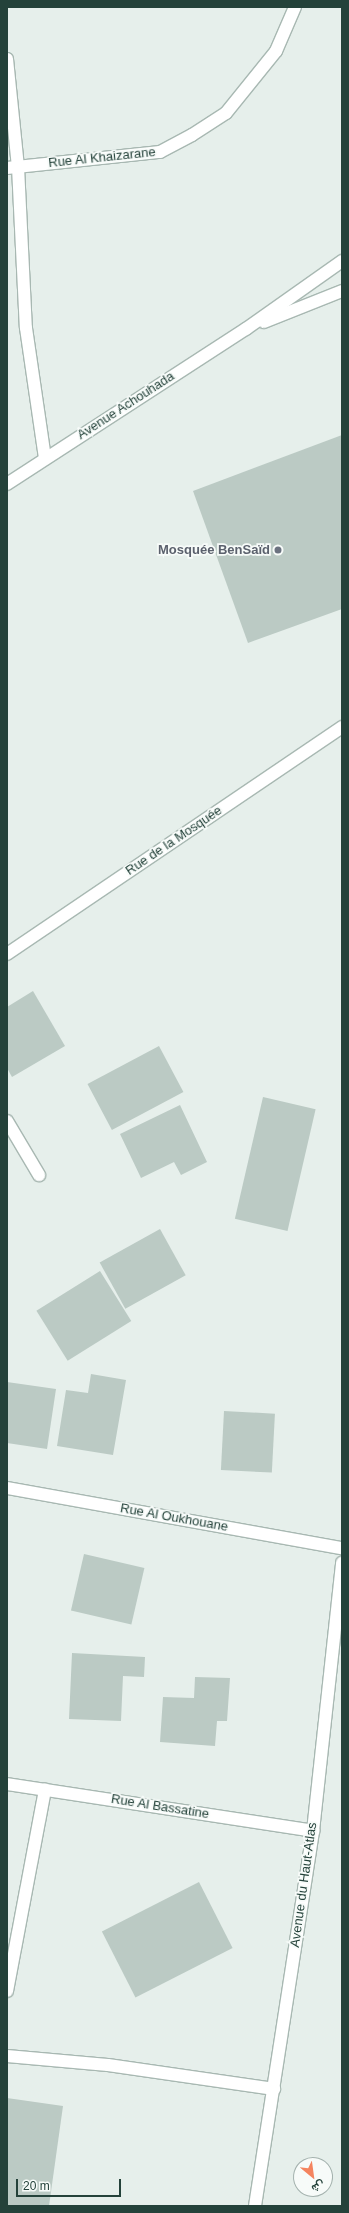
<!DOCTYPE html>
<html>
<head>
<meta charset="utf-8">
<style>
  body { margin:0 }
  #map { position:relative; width:349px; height:2213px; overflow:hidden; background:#e6efeb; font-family:Arial,Vazirmatn,sans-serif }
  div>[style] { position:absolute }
  .building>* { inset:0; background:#bbcac4; transform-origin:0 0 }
  .roads { filter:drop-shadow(1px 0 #a8b8b2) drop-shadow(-1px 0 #a8b8b2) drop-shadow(0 1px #a8b8b2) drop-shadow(0 -1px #a8b8b2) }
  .street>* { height:12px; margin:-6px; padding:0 6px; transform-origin:6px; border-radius:6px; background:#fff }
  .secondary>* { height:12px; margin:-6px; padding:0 6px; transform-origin:6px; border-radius:6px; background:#fff }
  .dots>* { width:11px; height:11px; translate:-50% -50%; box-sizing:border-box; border:2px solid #f7fbf9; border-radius:50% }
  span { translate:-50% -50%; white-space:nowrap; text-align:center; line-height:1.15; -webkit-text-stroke:3.5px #f7fbf9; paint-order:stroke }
  .street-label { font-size:13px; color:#24423a }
  .worship-label { font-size:13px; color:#5b616d; font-weight:700 }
  .right { translate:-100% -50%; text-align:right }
  .frame { position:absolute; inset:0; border:8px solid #24423a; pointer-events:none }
  .north { position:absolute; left:293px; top:2157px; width:40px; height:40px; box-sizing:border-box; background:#f7fbf9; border:1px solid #a3b1ad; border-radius:50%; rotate:151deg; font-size:11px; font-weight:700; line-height:16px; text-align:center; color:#24423a }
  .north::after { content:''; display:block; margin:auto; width:14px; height:18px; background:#f4845f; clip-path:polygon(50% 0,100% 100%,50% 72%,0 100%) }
  .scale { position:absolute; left:16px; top:2179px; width:105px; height:18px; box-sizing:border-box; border:2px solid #24423a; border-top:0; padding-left:5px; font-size:12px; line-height:14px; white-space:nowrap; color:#24423a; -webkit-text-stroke:3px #f7fbf9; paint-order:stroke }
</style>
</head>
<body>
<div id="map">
  <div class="building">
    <div style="clip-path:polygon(342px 435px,342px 609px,248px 643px,193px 491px)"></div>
    <div style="clip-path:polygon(33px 991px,65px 1046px,12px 1077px,7px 1068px,7px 1007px)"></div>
    <div style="left:159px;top:1046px;width:52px;height:81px;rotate:62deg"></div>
    <div style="left:263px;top:1097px;width:54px;height:125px;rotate:13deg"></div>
    <div style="clip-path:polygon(180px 1105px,207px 1162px,181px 1175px,174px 1162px,141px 1178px,120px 1134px)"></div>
    <div style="left:160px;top:1229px;width:53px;height:69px;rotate:61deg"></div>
    <div style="left:100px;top:1271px;width:59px;height:75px;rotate:58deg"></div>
    <div style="clip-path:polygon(91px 1374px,126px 1380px,113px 1455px,57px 1446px,66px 1390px,88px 1393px)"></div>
    <div style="clip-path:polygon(7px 1382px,56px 1389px,47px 1449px,7px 1443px)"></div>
    <div style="left:224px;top:1411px;width:51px;height:59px;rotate:3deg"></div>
    <div style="left:84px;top:1554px;width:62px;height:58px;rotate:13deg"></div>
    <div style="clip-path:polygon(72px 1653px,145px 1657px,144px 1677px,123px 1676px,121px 1721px,69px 1719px)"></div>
    <div style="clip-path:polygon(195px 1677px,230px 1678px,227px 1721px,217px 1721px,215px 1746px,160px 1742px,163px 1697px,194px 1698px)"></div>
    <div style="left:199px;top:1882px;width:74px;height:109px;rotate:63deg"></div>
    <div style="clip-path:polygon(7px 2098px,63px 2106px,49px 2206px,7px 2206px)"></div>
  </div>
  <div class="roads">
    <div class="street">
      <div style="left:7px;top:59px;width:109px;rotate:84.2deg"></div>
      <div style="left:18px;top:167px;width:161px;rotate:87.2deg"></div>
      <div style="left:26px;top:328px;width:132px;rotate:81.7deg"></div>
      <div style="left:7px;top:168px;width:154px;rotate:-6deg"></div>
      <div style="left:160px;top:152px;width:36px;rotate:-28deg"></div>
      <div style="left:192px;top:135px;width:40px;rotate:-32.9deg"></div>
      <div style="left:226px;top:113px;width:80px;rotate:-51.1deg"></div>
      <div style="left:276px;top:51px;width:48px;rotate:-66.6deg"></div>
      <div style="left:7px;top:954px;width:405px;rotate:-34.1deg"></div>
      <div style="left:7px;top:1121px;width:63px;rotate:59.3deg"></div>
      <div style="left:7px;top:1488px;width:340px;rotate:10.2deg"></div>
      <div style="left:7px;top:1784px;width:310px;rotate:8.7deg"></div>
      <div style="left:7px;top:1991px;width:205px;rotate:-79.3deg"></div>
      <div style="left:7px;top:2056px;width:101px;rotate:5.1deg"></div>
      <div style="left:108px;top:2065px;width:168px;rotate:8.2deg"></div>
    </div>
    <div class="secondary">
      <div style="left:264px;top:322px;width:84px;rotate:-21.7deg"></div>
      <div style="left:7px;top:484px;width:285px;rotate:-33deg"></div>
      <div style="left:246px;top:329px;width:118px;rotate:-35.3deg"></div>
      <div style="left:255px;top:2206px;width:379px;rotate:-81.2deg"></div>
      <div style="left:313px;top:1831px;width:270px;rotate:-83.8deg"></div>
    </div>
  </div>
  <div class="dots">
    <div style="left:278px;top:550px;background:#6b7280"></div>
  </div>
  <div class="street-label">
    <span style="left:102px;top:158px;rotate:-6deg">Rue Al Khaizarane</span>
    <span style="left:126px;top:406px;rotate:-33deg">Avenue Achouhada</span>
    <span style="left:174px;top:841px;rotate:-34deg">Rue de la Mosquée</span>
    <span style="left:174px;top:1518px;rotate:10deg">Rue Al Oukhouane</span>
    <span style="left:160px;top:1807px;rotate:9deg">Rue Al Bassatine</span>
    <span style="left:304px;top:1885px;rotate:-82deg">Avenue du Haut-Atlas</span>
  </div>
  <div class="worship-label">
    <span class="right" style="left:270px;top:550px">Mosquée BenSaïd</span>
  </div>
  <div class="frame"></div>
  <div class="north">ش</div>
  <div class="scale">20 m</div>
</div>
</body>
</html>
